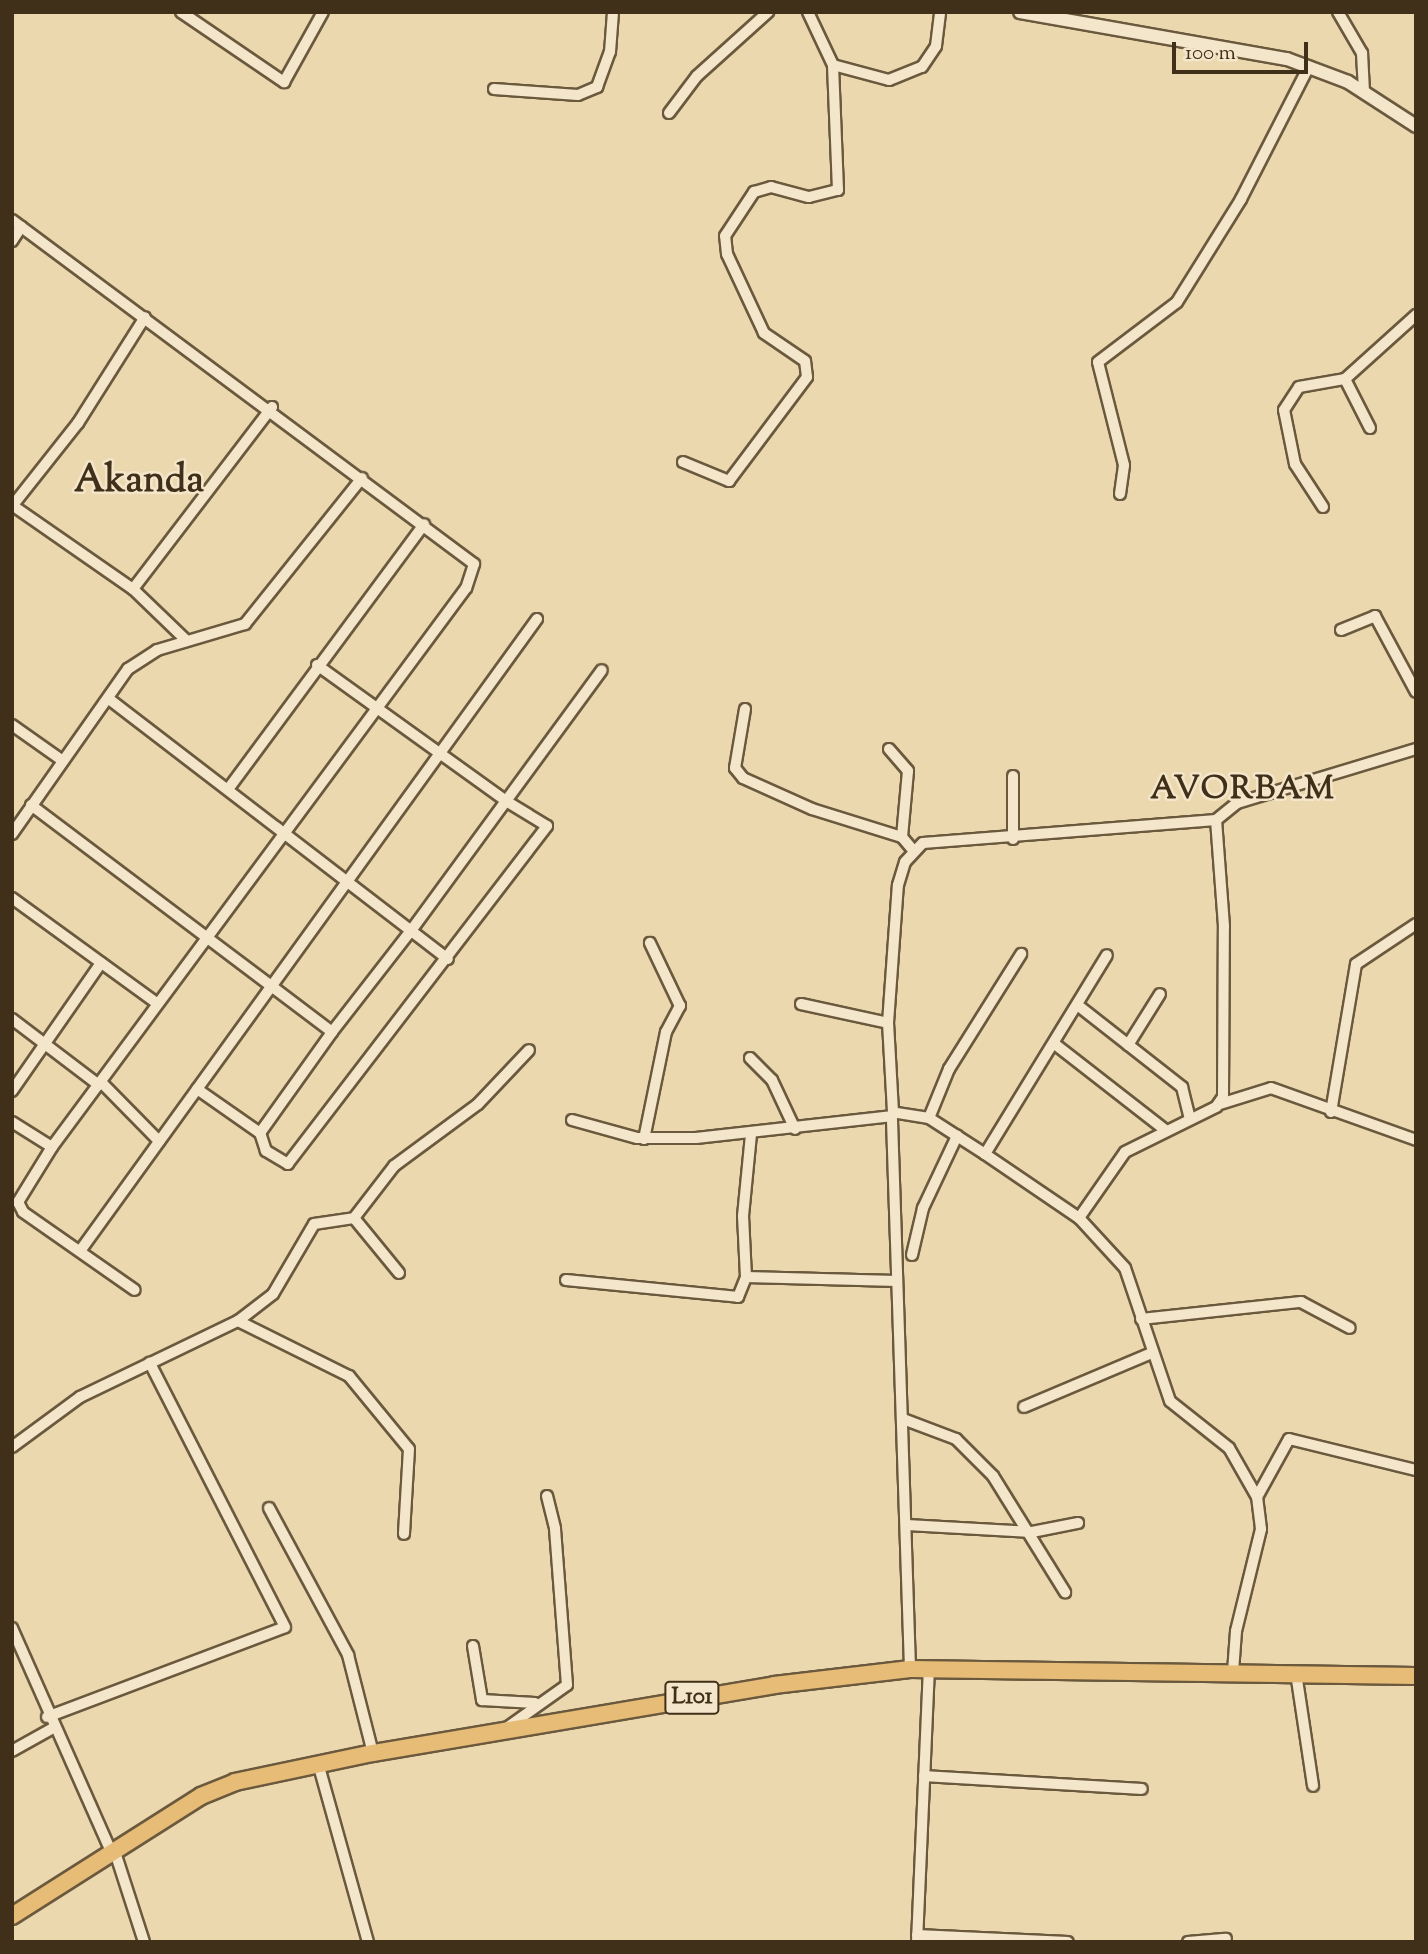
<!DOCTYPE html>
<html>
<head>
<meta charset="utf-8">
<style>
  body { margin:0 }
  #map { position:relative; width:1428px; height:1954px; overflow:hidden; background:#ecd8ae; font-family:"Sorts Mill Goudy",serif }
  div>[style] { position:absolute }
  .roads { filter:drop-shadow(2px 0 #6b593e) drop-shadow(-2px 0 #6b593e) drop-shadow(0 2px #6b593e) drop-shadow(0 -2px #6b593e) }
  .minor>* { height:10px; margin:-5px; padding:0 5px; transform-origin:5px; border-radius:5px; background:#f3e6ca }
  .tertiary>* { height:12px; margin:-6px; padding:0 6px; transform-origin:6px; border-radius:6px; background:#f3e6ca }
  .primary>* { height:16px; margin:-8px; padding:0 8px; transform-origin:8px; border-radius:8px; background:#e6bc77 }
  span { translate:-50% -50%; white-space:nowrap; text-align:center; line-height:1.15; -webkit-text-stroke:5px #f3e6ca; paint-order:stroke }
  .shield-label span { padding:2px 5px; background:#f3e6ca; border:2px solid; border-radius:5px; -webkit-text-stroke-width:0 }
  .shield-label { font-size:23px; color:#402f19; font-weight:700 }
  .district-label { font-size:32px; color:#402f19; font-weight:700; letter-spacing:2px }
  .town-label { font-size:38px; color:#402f19; font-weight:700 }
  .frame { position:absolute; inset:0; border:14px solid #402f19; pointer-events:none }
  .scale { position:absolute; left:1172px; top:42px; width:136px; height:32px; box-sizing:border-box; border:4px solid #402f19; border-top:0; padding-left:9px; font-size:21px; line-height:24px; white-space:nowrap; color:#402f19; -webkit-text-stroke:5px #f3e6ca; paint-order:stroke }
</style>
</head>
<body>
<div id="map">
  <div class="roads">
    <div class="minor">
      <div style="left:181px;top:12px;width:125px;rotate:34.2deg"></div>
      <div style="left:284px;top:82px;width:80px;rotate:-60.9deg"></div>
      <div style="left:1338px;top:12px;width:48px;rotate:59.7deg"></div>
      <div style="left:1362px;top:53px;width:37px;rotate:87deg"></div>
      <div style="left:833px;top:65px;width:58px;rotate:15deg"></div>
      <div style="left:889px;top:80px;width:35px;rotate:-22deg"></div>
      <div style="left:922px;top:67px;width:25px;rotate:-56deg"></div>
      <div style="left:936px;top:46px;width:34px;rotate:-83deg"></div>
      <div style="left:494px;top:89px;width:84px;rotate:4.1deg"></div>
      <div style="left:578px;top:95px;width:21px;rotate:-23deg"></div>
      <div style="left:597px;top:87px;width:37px;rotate:-70deg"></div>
      <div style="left:610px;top:52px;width:40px;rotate:-85.7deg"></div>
      <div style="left:669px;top:113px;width:46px;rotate:-52.9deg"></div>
      <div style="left:697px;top:76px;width:96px;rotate:-42deg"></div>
      <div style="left:12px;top:220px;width:576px;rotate:36.67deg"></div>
      <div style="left:474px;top:564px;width:25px;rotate:108deg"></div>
      <div style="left:466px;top:588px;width:696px;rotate:126.52deg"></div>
      <div style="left:52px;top:1147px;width:65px;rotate:121.7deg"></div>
      <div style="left:18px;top:1202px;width:11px;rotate:63deg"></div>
      <div style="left:23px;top:1212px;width:136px;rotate:34.9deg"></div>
      <div style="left:12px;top:241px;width:17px;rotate:-57deg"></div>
      <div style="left:1345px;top:379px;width:55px;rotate:63deg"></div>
      <div style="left:683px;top:462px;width:50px;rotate:22.4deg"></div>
      <div style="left:729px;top:481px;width:130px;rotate:-53.1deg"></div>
      <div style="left:807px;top:377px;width:16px;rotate:-97deg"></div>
      <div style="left:805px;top:361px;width:50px;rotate:-145.7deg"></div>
      <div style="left:764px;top:333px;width:87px;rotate:-115.1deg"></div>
      <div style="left:727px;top:254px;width:18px;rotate:-96deg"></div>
      <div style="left:725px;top:236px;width:53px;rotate:-56.6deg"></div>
      <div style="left:754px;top:192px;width:18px;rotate:-16deg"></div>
      <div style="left:771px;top:187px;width:39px;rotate:15deg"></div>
      <div style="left:809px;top:197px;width:30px;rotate:-14deg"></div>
      <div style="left:838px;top:190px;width:125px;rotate:-92.3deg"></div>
      <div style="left:833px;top:65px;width:59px;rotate:-115.3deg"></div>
      <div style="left:1120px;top:494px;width:29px;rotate:-82deg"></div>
      <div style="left:1124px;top:465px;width:106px;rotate:-104.2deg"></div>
      <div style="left:1098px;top:362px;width:99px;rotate:-37.2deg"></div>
      <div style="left:1177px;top:302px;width:121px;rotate:-58.1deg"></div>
      <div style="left:1241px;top:199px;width:149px;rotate:-62.9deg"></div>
      <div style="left:12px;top:505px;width:147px;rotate:34.8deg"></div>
      <div style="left:133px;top:589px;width:74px;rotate:43.9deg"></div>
      <div style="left:13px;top:505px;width:105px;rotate:-51.6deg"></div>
      <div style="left:78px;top:423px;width:125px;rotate:-57.7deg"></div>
      <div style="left:1323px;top:507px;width:51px;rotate:-123.1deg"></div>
      <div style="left:1295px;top:464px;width:55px;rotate:-101.5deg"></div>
      <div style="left:1284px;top:410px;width:27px;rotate:-57deg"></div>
      <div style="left:1299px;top:387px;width:47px;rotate:-9.9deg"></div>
      <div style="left:1345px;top:379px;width:96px;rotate:-42deg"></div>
      <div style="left:133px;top:589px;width:229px;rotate:-52.6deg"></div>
      <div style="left:1341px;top:630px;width:37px;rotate:-22deg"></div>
      <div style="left:1375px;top:616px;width:86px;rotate:61.7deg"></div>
      <div style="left:317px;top:665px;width:233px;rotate:35.7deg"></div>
      <div style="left:506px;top:801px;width:48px;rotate:31.4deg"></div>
      <div style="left:547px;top:826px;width:426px;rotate:127.5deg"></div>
      <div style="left:288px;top:1164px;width:26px;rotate:-149deg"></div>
      <div style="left:266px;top:1151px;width:19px;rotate:-108deg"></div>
      <div style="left:260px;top:1133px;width:124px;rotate:-54.5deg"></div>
      <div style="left:332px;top:1032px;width:132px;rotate:-52.1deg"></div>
      <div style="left:413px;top:928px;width:157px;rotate:-53.8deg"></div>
      <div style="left:506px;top:801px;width:162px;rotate:-53.8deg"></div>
      <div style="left:109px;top:699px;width:427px;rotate:37.5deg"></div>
      <div style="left:745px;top:709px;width:60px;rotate:99.6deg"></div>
      <div style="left:735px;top:768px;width:13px;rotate:51deg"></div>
      <div style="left:743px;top:778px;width:76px;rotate:24.2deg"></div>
      <div style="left:812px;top:809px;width:94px;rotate:17.3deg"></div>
      <div style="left:902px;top:837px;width:17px;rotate:50deg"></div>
      <div style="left:12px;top:725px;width:62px;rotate:35.2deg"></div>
      <div style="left:889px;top:749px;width:29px;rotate:49deg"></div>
      <div style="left:908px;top:771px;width:66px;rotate:95.2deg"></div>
      <div style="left:1013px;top:776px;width:63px;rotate:90deg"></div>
      <div style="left:229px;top:788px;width:328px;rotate:-53.5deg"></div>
      <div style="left:31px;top:805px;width:377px;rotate:37deg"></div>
      <div style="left:12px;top:834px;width:202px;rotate:-54.9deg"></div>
      <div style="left:128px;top:669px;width:35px;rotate:-33deg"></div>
      <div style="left:157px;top:650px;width:92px;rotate:-16.5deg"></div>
      <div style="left:245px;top:624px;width:187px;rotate:-51.3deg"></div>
      <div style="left:12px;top:898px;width:180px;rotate:36deg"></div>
      <div style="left:801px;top:1004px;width:89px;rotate:12.3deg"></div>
      <div style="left:1080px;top:1007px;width:130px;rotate:38.1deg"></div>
      <div style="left:1182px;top:1087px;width:33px;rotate:76deg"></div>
      <div style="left:12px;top:1019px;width:109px;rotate:37.2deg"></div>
      <div style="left:1056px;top:1045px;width:138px;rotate:37.9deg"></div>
      <div style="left:1128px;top:1045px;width:60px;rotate:-57.9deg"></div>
      <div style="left:750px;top:1058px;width:31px;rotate:45deg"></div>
      <div style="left:772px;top:1080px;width:54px;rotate:64.9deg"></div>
      <div style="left:101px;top:1082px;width:83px;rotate:45.5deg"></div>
      <div style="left:197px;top:1089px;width:77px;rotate:34.9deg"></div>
      <div style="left:12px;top:1091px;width:156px;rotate:-55.2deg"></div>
      <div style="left:1220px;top:1104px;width:53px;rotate:-17.4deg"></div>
      <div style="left:1271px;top:1088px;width:154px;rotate:19.7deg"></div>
      <div style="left:1331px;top:1112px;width:150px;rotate:-80.4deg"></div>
      <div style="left:1356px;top:964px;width:72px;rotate:-33.7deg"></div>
      <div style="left:929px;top:1118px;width:53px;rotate:-67.8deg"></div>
      <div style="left:949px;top:1069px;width:136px;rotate:-57.9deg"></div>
      <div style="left:572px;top:1120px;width:67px;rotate:15.5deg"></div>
      <div style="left:637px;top:1138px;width:59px"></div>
      <div style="left:696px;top:1138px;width:198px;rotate:-6.4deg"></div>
      <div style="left:892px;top:1120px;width:549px;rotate:88.12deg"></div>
      <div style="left:12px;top:1122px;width:47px;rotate:32deg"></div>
      <div style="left:644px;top:1139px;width:109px;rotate:-78.4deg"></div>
      <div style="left:666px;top:1032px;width:30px;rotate:-62deg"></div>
      <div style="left:680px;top:1006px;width:70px;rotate:-115.5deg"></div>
      <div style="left:985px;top:1154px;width:233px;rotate:-58.5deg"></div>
      <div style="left:354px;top:1218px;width:71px;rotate:50.7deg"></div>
      <div style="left:1079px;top:1218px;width:80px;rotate:-55.1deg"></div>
      <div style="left:1125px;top:1152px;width:102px;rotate:-26.3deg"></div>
      <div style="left:1216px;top:1107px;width:12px;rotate:-55deg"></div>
      <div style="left:1223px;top:1097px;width:171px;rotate:-89.7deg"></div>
      <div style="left:1224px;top:926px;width:106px;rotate:-94.3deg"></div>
      <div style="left:80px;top:1251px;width:780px;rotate:-54.13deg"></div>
      <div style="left:912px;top:1255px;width:48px;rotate:-76.8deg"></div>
      <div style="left:923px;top:1208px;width:80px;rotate:-64.7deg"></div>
      <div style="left:746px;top:1277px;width:151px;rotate:1.5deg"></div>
      <div style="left:566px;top:1280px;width:173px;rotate:5.6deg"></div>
      <div style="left:738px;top:1297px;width:22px;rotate:-68deg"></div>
      <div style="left:746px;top:1277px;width:61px;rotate:-92.8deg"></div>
      <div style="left:743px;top:1216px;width:81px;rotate:-84.4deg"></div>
      <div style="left:1141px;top:1319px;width:161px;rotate:-6.1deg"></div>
      <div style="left:1301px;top:1302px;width:55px;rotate:28deg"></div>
      <div style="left:238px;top:1321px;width:124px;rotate:26.4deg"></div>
      <div style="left:349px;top:1376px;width:94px;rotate:50.6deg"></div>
      <div style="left:409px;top:1449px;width:85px;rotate:93.4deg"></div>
      <div style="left:1024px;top:1407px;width:139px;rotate:-22.9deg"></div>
      <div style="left:903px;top:1419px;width:57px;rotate:20.7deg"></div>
      <div style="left:956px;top:1439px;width:52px;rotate:45deg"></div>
      <div style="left:993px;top:1476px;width:137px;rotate:58.2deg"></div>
      <div style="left:12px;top:1447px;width:84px;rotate:-36.3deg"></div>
      <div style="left:80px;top:1397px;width:175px;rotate:-25.7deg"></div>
      <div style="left:238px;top:1321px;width:44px;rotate:-37.6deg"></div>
      <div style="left:273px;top:1294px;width:81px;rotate:-59.6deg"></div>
      <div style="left:314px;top:1224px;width:40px;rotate:-8.5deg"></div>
      <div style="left:354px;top:1218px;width:66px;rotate:-52.4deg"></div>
      <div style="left:394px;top:1166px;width:104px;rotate:-36.4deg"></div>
      <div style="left:478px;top:1104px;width:74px;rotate:-46.6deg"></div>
      <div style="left:1257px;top:1497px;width:66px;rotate:-61.1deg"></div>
      <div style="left:1289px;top:1439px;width:131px;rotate:13.7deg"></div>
      <div style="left:269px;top:1508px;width:167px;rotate:61.7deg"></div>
      <div style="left:348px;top:1655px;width:101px;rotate:75.7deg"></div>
      <div style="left:907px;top:1525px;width:125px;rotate:3.2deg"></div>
      <div style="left:1032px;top:1532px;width:47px;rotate:-11.1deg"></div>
      <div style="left:12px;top:1628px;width:244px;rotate:66.1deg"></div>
      <div style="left:473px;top:1646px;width:55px;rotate:80.5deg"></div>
      <div style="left:482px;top:1700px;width:53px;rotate:3.2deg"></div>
      <div style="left:1233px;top:1672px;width:41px;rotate:-85.8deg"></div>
      <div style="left:1236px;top:1631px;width:105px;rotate:-76.2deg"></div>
      <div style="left:1261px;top:1529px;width:32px;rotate:-97deg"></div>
      <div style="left:1257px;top:1497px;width:56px;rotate:-119.7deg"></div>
      <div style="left:1229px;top:1448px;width:75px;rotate:-141.5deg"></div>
      <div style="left:1170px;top:1401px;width:140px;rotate:-108.7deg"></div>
      <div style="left:1125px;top:1268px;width:68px;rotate:-132.6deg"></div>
      <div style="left:1079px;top:1218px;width:114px;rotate:-145.8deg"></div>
      <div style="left:985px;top:1154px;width:67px;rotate:-147.3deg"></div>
      <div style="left:929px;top:1118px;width:36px;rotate:-171deg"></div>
      <div style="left:893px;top:1112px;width:89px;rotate:-93.2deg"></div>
      <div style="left:888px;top:1023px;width:138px;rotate:-85.9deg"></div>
      <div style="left:898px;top:885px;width:24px;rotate:-73deg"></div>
      <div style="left:905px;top:862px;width:26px;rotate:-47deg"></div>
      <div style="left:923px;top:843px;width:294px;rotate:-4.5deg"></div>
      <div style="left:1216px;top:820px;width:27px;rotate:-39deg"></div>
      <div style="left:1237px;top:803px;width:187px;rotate:-16.8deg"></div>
      <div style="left:1296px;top:1673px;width:114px;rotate:81.4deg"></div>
      <div style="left:47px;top:1717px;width:254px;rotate:-20.7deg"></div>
      <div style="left:285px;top:1627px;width:297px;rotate:-117.1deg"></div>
      <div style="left:505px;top:1729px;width:76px;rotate:-35.4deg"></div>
      <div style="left:567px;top:1685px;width:157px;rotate:-94.4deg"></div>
      <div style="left:555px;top:1528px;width:33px;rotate:-104deg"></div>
      <div style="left:12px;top:1751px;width:47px;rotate:-29.3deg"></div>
      <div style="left:318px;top:1763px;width:186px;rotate:74.4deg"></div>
      <div style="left:924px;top:1776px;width:218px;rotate:3.4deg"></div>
      <div style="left:114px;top:1849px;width:98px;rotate:72.1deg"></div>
      <div style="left:917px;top:1935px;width:151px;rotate:2.7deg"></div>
      <div style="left:917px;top:1942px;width:272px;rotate:-87.5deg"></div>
      <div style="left:1188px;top:1942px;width:38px;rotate:-5deg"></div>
    </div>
    <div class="tertiary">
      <div style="left:1020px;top:12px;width:271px;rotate:10deg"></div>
      <div style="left:1287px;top:59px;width:65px;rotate:20.7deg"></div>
      <div style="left:1348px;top:82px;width:81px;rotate:32.9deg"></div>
    </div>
    <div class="primary">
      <div style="left:12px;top:1916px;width:224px;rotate:-32.4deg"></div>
      <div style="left:201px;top:1796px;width:37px;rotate:-22deg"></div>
      <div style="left:235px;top:1782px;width:141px;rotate:-11.9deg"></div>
      <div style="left:373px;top:1753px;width:407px;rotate:-9.6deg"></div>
      <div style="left:774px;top:1685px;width:137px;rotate:-6.7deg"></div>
      <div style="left:910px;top:1669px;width:506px;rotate:0.79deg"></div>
    </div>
  </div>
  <div class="shield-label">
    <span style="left:692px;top:1698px">L101</span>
  </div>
  <div class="district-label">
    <span style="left:1243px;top:790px">AVORBAM</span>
  </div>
  <div class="town-label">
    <span style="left:139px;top:483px">Akanda</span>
  </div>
  <div class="frame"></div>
  <div class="scale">100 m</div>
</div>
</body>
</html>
